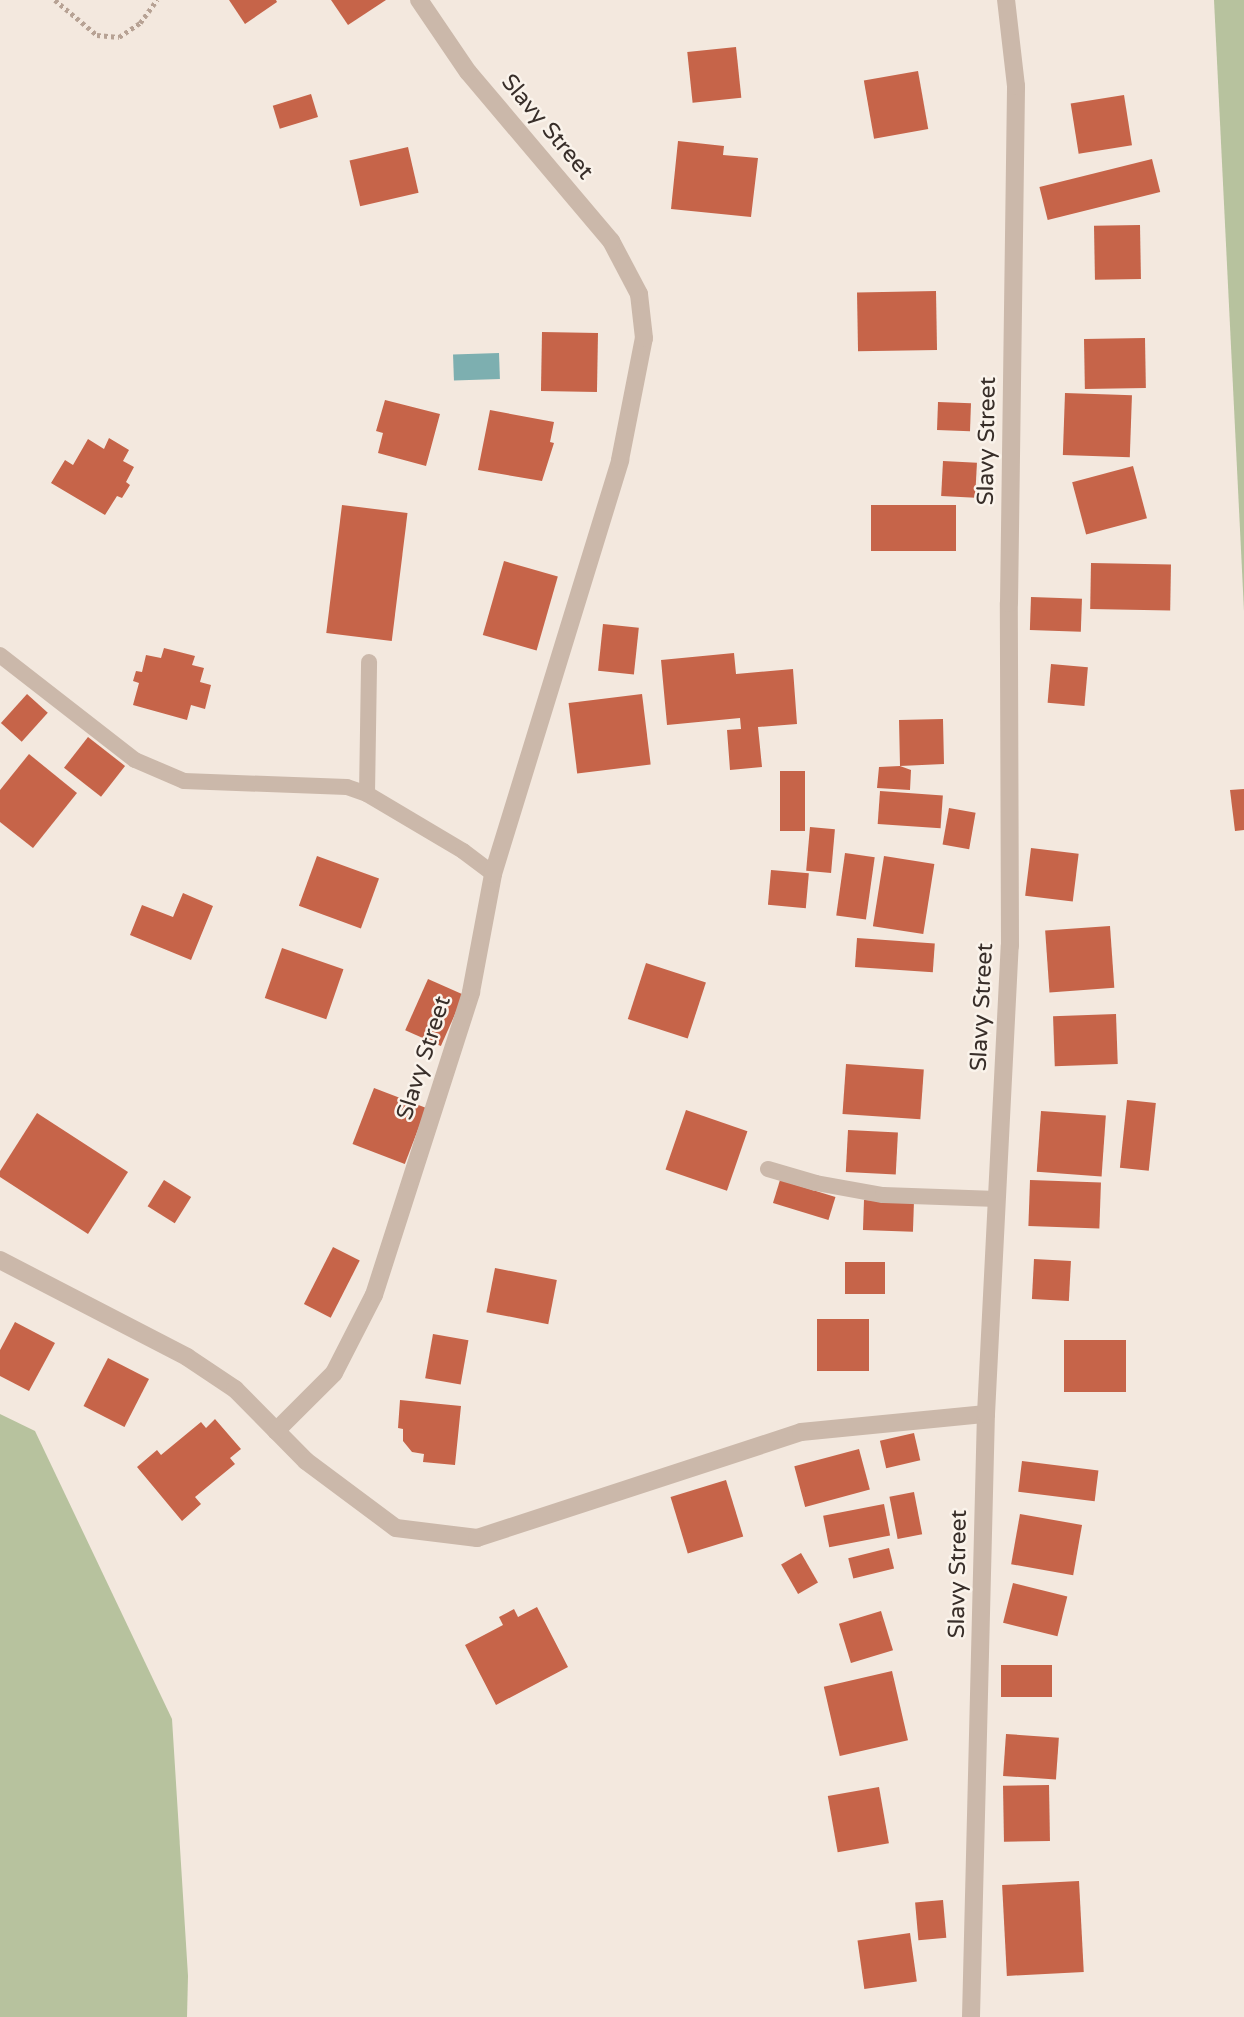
<!DOCTYPE html>
<html>
<head>
<meta charset="utf-8">
<style>
  body { margin:0 }
  #map { position:relative; width:1244px; height:2017px; overflow:hidden; background:#f3e8de; font-family:"Varela Round",sans-serif }
  div>[style] { position:absolute }
  .green>* { inset:0; background:#b7c29e }
  .water>* { inset:0; background:#7dafb0; transform-origin:0 0 }
  .building>* { inset:0; background:#c66449; transform-origin:0 0 }
  .path>* { height:4.5px; margin-top:-2.25px; transform-origin:0; background:repeating-linear-gradient(90deg,#b7a294 0 3.5px,transparent 0 7px) }
  .service>* { height:16px; margin:-8px; padding:0 8px; transform-origin:8px; border-radius:8px; background:#cbb8aa }
  .minor>* { height:18px; margin:-9px; padding:0 9px; transform-origin:9px; border-radius:9px; background:#cbb8aa }
  .tertiary>* { height:18px; margin:-9px; padding:0 9px; transform-origin:9px; border-radius:9px; background:#cbb8aa }
  span { translate:-50% -50%; white-space:nowrap; text-align:center; line-height:1.15; -webkit-text-stroke:5px #faf3eb; paint-order:stroke }
  .street-label { font-size:23px; color:#382e29 }
</style>
</head>
<body>
<div id="map">
  <div class="green">
    <div style="clip-path:polygon(1214px 0,1244px 0,1244px 611px)"></div>
    <div style="clip-path:polygon(0 1414px,35px 1431px,172px 1719px,188px 1976px,187px 2017px,0 2017px)"></div>
  </div>
  <div class="water">
    <div style="left:499px;top:353px;width:26px;height:46px;rotate:88deg"></div>
  </div>
  <div class="building">
    <div style="clip-path:polygon(229px 0,276px 0,277px 2px,245px 24px)"></div>
    <div style="clip-path:polygon(331px 0,386px 0,348px 25px)"></div>
    <div style="left:736px;top:47px;width:51px;height:49px;rotate:84deg"></div>
    <div style="left:918px;top:71px;width:59px;height:55px;rotate:80deg"></div>
    <div style="left:311px;top:94px;width:24px;height:40px;rotate:73deg"></div>
    <div style="left:1124px;top:95px;width:51px;height:54px;rotate:81deg"></div>
    <div style="clip-path:polygon(678px 141px,724px 146px,723px 155px,758px 158px,751px 217px,671px 209px)"></div>
    <div style="left:408px;top:147px;width:47px;height:60px;rotate:77deg"></div>
    <div style="left:1152px;top:159px;width:34px;height:116px;rotate:76deg"></div>
    <div style="left:1140px;top:225px;width:54px;height:46px;rotate:89deg"></div>
    <div style="left:936px;top:291px;width:59px;height:79px;rotate:89deg"></div>
    <div style="left:542px;top:332px;width:56px;height:59px;rotate:1deg"></div>
    <div style="left:1145px;top:338px;width:50px;height:61px;rotate:89deg"></div>
    <div style="left:1065px;top:393px;width:67px;height:62px;rotate:2deg"></div>
    <div style="clip-path:polygon(385px 400px,440px 414px,426px 466px,378px 453px,383px 433px,376px 431px)"></div>
    <div style="left:938px;top:402px;width:33px;height:28px;rotate:2deg"></div>
    <div style="clip-path:polygon(490px 410px,554px 422px,550px 442px,554px 443px,542px 481px,478px 470px)"></div>
    <div style="clip-path:polygon(109px 438px,129px 450px,123px 461px,134px 467px,126px 482px,130px 485px,122px 498px,117px 496px,105px 515px,51px 483px,65px 460px,73px 465px,88px 439px,104px 449px)"></div>
    <div style="left:943px;top:461px;width:34px;height:35px;rotate:3deg"></div>
    <div style="left:1133px;top:466px;width:54px;height:63px;rotate:75deg"></div>
    <div style="left:342px;top:505px;width:66px;height:129px;rotate:7deg"></div>
    <div style="left:871px;top:505px;width:85px;height:46px"></div>
    <div style="left:504px;top:561px;width:56px;height:77px;rotate:16deg"></div>
    <div style="left:1091px;top:563px;width:80px;height:46px;rotate:1deg"></div>
    <div style="left:1031px;top:597px;width:51px;height:33px;rotate:2deg"></div>
    <div style="left:603px;top:624px;width:36px;height:47px;rotate:6deg"></div>
    <div style="clip-path:polygon(164px 648px,195px 656px,192px 665px,204px 668px,200px 682px,211px 685px,205px 709px,191px 705px,187px 720px,133px 705px,139px 683px,133px 681px,136px 671px,142px 672px,146px 655px,161px 658px)"></div>
    <div style="clip-path:polygon(734px 653px,736px 674px,793px 669px,797px 724px,758px 727px,762px 767px,730px 770px,727px 730px,741px 729px,740px 718px,667px 725px,661px 660px)"></div>
    <div style="left:1051px;top:664px;width:37px;height:39px;rotate:5deg"></div>
    <div style="left:27px;top:694px;width:28px;height:39px;rotate:42deg"></div>
    <div style="left:642px;top:694px;width:71px;height:74px;rotate:83deg"></div>
    <div style="clip-path:polygon(943px 719px,944px 764px,900px 766px,911px 770px,910px 790px,877px 788px,879px 767px,900px 766px,899px 720px)"></div>
    <div style="left:88px;top:737px;width:47px;height:39px;rotate:38deg"></div>
    <div style="clip-path:polygon(29px 754px,77px 793px,33px 848px,0 822px,0 790px)"></div>
    <div style="left:780px;top:771px;width:25px;height:60px"></div>
    <div style="clip-path:polygon(1244px 789px,1244px 830px,1235px 831px,1230px 790px)"></div>
    <div style="left:880px;top:791px;width:63px;height:33px;rotate:4deg"></div>
    <div style="left:949px;top:808px;width:27px;height:37px;rotate:10deg"></div>
    <div style="left:810px;top:827px;width:25px;height:44px;rotate:5deg"></div>
    <div style="left:1031px;top:848px;width:48px;height:48px;rotate:7deg"></div>
    <div style="left:845px;top:853px;width:30px;height:63px;rotate:8deg"></div>
    <div style="left:317px;top:856px;width:66px;height:53px;rotate:20deg"></div>
    <div style="left:884px;top:856px;width:51px;height:71px;rotate:9deg"></div>
    <div style="left:771px;top:870px;width:38px;height:35px;rotate:5deg"></div>
    <div style="clip-path:polygon(183px 893px,213px 906px,191px 960px,130px 935px,142px 905px,173px 917px)"></div>
    <div style="left:1110px;top:926px;width:62px;height:65px;rotate:86deg"></div>
    <div style="left:857px;top:938px;width:78px;height:29px;rotate:4deg"></div>
    <div style="left:282px;top:948px;width:65px;height:53px;rotate:19deg"></div>
    <div style="left:646px;top:963px;width:63px;height:59px;rotate:18deg"></div>
    <div style="left:428px;top:979px;width:39px;height:56px;rotate:24deg"></div>
    <div style="left:1116px;top:1014px;width:50px;height:63px;rotate:88deg"></div>
    <div style="left:846px;top:1064px;width:78px;height:50px;rotate:4deg"></div>
    <div style="left:374px;top:1088px;width:56px;height:60px;rotate:21deg"></div>
    <div style="left:1127px;top:1100px;width:29px;height:68px;rotate:6deg"></div>
    <div style="left:686px;top:1110px;width:65px;height:63px;rotate:19deg"></div>
    <div style="left:1041px;top:1111px;width:65px;height:61px;rotate:4deg"></div>
    <div style="clip-path:polygon(37px 1113px,128px 1172px,88px 1234px,0 1177px,0 1171px)"></div>
    <div style="left:848px;top:1130px;width:50px;height:42px;rotate:3deg"></div>
    <div style="left:164px;top:1180px;width:32px;height:31px;rotate:32deg"></div>
    <div style="left:780px;top:1180px;width:58px;height:24px;rotate:17deg"></div>
    <div style="left:1030px;top:1180px;width:71px;height:46px;rotate:2deg"></div>
    <div style="left:864px;top:1200px;width:50px;height:30px;rotate:2deg"></div>
    <div style="left:333px;top:1247px;width:30px;height:64px;rotate:27deg"></div>
    <div style="left:1034px;top:1259px;width:37px;height:40px;rotate:3deg"></div>
    <div style="left:885px;top:1262px;width:32px;height:40px;rotate:90deg"></div>
    <div style="left:495px;top:1268px;width:63px;height:45px;rotate:11deg"></div>
    <div style="left:817px;top:1319px;width:52px;height:52px"></div>
    <div style="clip-path:polygon(15px 1322px,55px 1343px,29px 1391px,0 1376px,0 1350px)"></div>
    <div style="left:433px;top:1334px;width:36px;height:45px;rotate:10deg"></div>
    <div style="left:1064px;top:1340px;width:62px;height:52px"></div>
    <div style="left:108px;top:1358px;width:46px;height:54px;rotate:27deg"></div>
    <div style="clip-path:polygon(400px 1400px,461px 1406px,455px 1465px,423px 1462px,424px 1454px,412px 1452px,403px 1441px,403px 1429px,398px 1428px)"></div>
    <div style="clip-path:polygon(215px 1419px,241px 1449px,230px 1458px,235px 1464px,195px 1497px,201px 1504px,182px 1521px,137px 1467px,157px 1450px,161px 1455px,201px 1422px,206px 1428px)"></div>
    <div style="left:914px;top:1433px;width:28px;height:35px;rotate:77deg"></div>
    <div style="left:859px;top:1449px;width:42px;height:67px;rotate:75deg"></div>
    <div style="left:1022px;top:1461px;width:77px;height:31px;rotate:7deg"></div>
    <div style="left:726px;top:1480px;width:59px;height:58px;rotate:73deg"></div>
    <div style="left:914px;top:1492px;width:43px;height:25px;rotate:79deg"></div>
    <div style="left:884px;top:1504px;width:32px;height:62px;rotate:79deg"></div>
    <div style="left:1020px;top:1514px;width:63px;height:51px;rotate:10deg"></div>
    <div style="left:889px;top:1548px;width:21px;height:42px;rotate:76deg"></div>
    <div style="left:801px;top:1553px;width:34px;height:23px;rotate:60deg"></div>
    <div style="left:1013px;top:1583px;width:56px;height:41px;rotate:14deg"></div>
    <div style="clip-path:polygon(537px 1607px,568px 1667px,496px 1705px,465px 1645px,503px 1625px,499px 1617px,514px 1609px,518px 1617px)"></div>
    <div style="left:881px;top:1611px;width:41px;height:44px;rotate:73deg"></div>
    <div style="left:1001px;top:1665px;width:51px;height:32px"></div>
    <div style="left:892px;top:1671px;width:71px;height:70px;rotate:77deg"></div>
    <div style="left:1006px;top:1734px;width:53px;height:42px;rotate:4deg"></div>
    <div style="left:1049px;top:1785px;width:56px;height:46px;rotate:89deg"></div>
    <div style="left:879px;top:1787px;width:57px;height:52px;rotate:80deg"></div>
    <div style="left:1079px;top:1881px;width:91px;height:77px;rotate:87deg"></div>
    <div style="left:943px;top:1900px;width:38px;height:28px;rotate:85deg"></div>
    <div style="left:910px;top:1933px;width:49px;height:53px;rotate:82deg"></div>
  </div>
  <div class="path">
    <div style="left:55px;top:0;width:55px;rotate:39.8deg"></div>
    <div style="left:97px;top:35px;width:22px;rotate:5deg"></div>
    <div style="left:119px;top:37px;width:25px;rotate:-34deg"></div>
    <div style="left:140px;top:23px;width:29px;rotate:-54deg"></div>
  </div>
  <div class="service">
    <div style="left:0;top:655px;width:171px;rotate:37.9deg"></div>
    <div style="left:135px;top:760px;width:53px;rotate:23.2deg"></div>
    <div style="left:184px;top:781px;width:163px;rotate:2.1deg"></div>
    <div style="left:347px;top:787px;width:21px;rotate:19deg"></div>
    <div style="left:367px;top:794px;width:112px;rotate:30.7deg"></div>
    <div style="left:463px;top:851px;width:38px;rotate:37deg"></div>
    <div style="left:367px;top:794px;width:132px;rotate:-89.1deg"></div>
    <div style="left:768px;top:1169px;width:50px;rotate:16.3deg"></div>
    <div style="left:816px;top:1183px;width:68px;rotate:10.2deg"></div>
    <div style="left:883px;top:1195px;width:114px;rotate:2deg"></div>
  </div>
  <div class="minor">
    <div style="left:0;top:1260px;width:211px;rotate:27.4deg"></div>
    <div style="left:187px;top:1357px;width:58px;rotate:33.7deg"></div>
    <div style="left:235px;top:1389px;width:101px;rotate:45.4deg"></div>
    <div style="left:306px;top:1461px;width:112px;rotate:36.7deg"></div>
    <div style="left:396px;top:1528px;width:82px;rotate:7deg"></div>
    <div style="left:477px;top:1538px;width:341px;rotate:-18.1deg"></div>
    <div style="left:801px;top:1432px;width:186px;rotate:-5.6deg"></div>
    <div style="left:276px;top:1431px;width:82px;rotate:-45deg"></div>
    <div style="left:334px;top:1373px;width:88px;rotate:-62.9deg"></div>
    <div style="left:374px;top:1295px;width:318px;rotate:-72.2deg"></div>
    <div style="left:471px;top:992px;width:120px;rotate:-79.4deg"></div>
    <div style="left:493px;top:874px;width:433px;rotate:-72.9deg"></div>
    <div style="left:620px;top:460px;width:124px;rotate:-78.9deg"></div>
    <div style="left:644px;top:338px;width:44px;rotate:-96.5deg"></div>
    <div style="left:639px;top:294px;width:60px;rotate:-117.8deg"></div>
    <div style="left:611px;top:241px;width:221px;rotate:-130.2deg"></div>
    <div style="left:468px;top:72px;width:87px;rotate:-124.2deg"></div>
  </div>
  <div class="tertiary">
    <div style="left:971px;top:2017px;width:603px;rotate:-88.58deg"></div>
    <div style="left:986px;top:1414px;width:469px;rotate:-87.1deg"></div>
    <div style="left:1010px;top:946px;width:343px;rotate:-90.2deg"></div>
    <div style="left:1009px;top:603px;width:517px;rotate:-89.22deg"></div>
    <div style="left:1016px;top:86px;width:87px;rotate:-96.6deg"></div>
  </div>
  <div class="street-label">
    <span style="left:547px;top:127px;rotate:50deg">Slavy Street</span>
    <span style="left:987px;top:441px;rotate:-89deg">Slavy Street</span>
    <span style="left:982px;top:1007px;rotate:-87deg">Slavy Street</span>
    <span style="left:424px;top:1058px;rotate:-72deg">Slavy Street</span>
    <span style="left:958px;top:1574px;rotate:-89deg">Slavy Street</span>
  </div>
</div>
</body>
</html>
